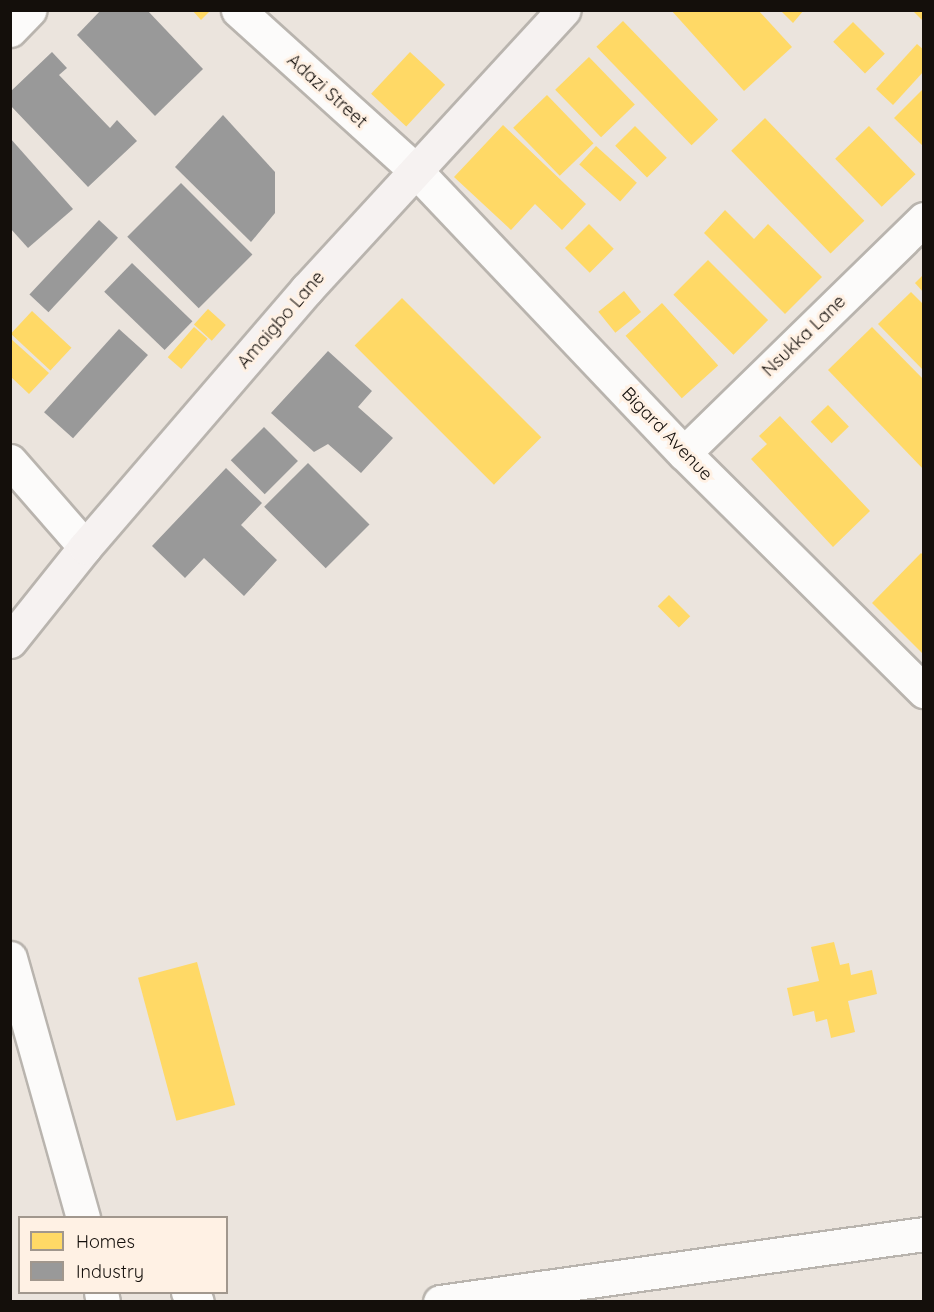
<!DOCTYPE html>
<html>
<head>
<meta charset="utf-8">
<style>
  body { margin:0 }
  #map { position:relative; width:934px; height:1312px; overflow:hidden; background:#ebe4dd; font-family:Quicksand,sans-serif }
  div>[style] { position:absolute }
  .homes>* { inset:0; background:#ffd966; transform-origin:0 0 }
  .industry>* { inset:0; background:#999; transform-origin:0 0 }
  .roads { filter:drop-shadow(2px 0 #b9b4ae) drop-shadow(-2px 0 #b9b4ae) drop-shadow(0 2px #b9b4ae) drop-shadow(0 -2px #b9b4ae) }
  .minor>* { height:33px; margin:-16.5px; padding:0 16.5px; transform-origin:16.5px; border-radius:16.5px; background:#fcfbfa }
  .major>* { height:33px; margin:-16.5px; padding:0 16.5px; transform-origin:16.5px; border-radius:16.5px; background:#f6f2f1 }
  span { translate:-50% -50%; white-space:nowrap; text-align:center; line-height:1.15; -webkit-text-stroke:6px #fff1e4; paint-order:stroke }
  .street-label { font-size:18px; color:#140f0b }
  .frame { position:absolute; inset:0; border:12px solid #140f0b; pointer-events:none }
  .legend { position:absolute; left:18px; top:1216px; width:210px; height:78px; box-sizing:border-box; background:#fff1e4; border:2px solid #a1978d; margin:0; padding:8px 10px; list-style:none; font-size:18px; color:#140f0b }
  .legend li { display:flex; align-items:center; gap:12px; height:30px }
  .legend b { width:30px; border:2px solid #a1978d }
</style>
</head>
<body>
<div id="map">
  <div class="homes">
    <div style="clip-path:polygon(192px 10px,211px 10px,201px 20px)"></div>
    <div style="clip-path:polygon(671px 10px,758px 10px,792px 47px,744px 91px)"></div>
    <div style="clip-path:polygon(780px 10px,804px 10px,793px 23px)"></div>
    <div style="clip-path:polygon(912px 10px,924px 10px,924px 22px)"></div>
    <div style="left:623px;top:21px;width:137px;height:37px;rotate:46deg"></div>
    <div style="left:853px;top:22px;width:45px;height:28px;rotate:45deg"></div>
    <div style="clip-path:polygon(917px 44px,924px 50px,924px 71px,893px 105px,876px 89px)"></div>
    <div style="left:410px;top:52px;width:48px;height:57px;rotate:43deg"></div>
    <div style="left:589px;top:57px;width:66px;height:47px;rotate:46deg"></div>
    <div style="clip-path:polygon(924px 88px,924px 147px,894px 118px)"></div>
    <div style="left:547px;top:95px;width:67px;height:47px;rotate:46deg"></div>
    <div style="left:765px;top:118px;width:143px;height:47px;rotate:46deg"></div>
    <div style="clip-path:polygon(503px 125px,586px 204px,562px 230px,535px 204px,511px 230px,454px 177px)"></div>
    <div style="left:635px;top:126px;width:45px;height:28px;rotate:45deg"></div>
    <div style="left:869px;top:126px;width:67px;height:47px;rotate:46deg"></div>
    <div style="left:596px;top:146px;width:55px;height:25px;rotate:42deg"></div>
    <div style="clip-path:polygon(725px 210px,754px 239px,768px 224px,822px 277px,785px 314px,704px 233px)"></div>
    <div style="left:589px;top:224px;width:35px;height:34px;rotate:45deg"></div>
    <div style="left:708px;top:260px;width:85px;height:49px;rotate:45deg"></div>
    <div style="clip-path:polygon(924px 274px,924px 293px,915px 283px)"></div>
    <div style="left:624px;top:291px;width:27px;height:33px;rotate:51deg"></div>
    <div style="clip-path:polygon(911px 292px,924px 305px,924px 371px,878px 324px)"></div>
    <div style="left:402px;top:298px;width:197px;height:67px;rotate:45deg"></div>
    <div style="left:662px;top:303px;width:84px;height:49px;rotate:48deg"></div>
    <div style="left:208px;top:309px;width:24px;height:21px;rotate:42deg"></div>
    <div style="left:32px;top:311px;width:54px;height:31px;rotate:43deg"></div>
    <div style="left:194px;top:327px;width:18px;height:40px;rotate:41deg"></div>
    <div style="clip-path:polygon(872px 327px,924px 380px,924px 470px,828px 370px)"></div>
    <div style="clip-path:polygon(10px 338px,49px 373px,29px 394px,10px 376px)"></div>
    <div style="left:828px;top:405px;width:30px;height:24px;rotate:46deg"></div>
    <div style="clip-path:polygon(780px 416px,870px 511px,833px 547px,751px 459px,767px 444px,759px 436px)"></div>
    <div style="clip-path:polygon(921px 553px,924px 556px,924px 655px,872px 603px)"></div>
    <div style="left:669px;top:595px;width:30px;height:16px;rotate:45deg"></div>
    <div style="clip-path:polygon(834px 942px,840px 965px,849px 963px,851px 975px,872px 970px,877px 994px,848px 1001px,855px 1032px,831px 1038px,827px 1019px,816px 1022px,814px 1011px,793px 1016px,787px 988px,819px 981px,811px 947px)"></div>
    <div style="left:197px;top:962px;width:148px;height:61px;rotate:75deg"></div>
  </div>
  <div class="industry">
    <div style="clip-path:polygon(101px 10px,147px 10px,203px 69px,155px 116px,77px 35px)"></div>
    <div style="clip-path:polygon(52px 52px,67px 68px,59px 75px,110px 128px,117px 120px,137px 141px,88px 187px,10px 105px,10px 92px)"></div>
    <div style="clip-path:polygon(223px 115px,275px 172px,275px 213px,251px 242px,175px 167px)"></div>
    <div style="clip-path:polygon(10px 138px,73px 209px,28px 248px,10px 228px)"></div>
    <div style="left:181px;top:183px;width:101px;height:76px;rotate:45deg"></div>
    <div style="left:99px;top:220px;width:26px;height:102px;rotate:43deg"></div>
    <div style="left:132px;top:263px;width:84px;height:40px;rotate:44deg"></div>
    <div style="left:119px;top:329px;width:39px;height:112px;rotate:42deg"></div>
    <div style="clip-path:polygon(328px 351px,372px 391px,358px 407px,393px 438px,361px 473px,328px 444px,314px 452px,271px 413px)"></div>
    <div style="left:264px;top:427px;width:48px;height:47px;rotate:45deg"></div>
    <div style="left:308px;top:463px;width:87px;height:62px;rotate:45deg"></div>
    <div style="clip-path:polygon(226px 468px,262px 503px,241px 525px,277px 560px,244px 596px,204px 558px,185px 578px,152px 546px)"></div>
  </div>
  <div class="roads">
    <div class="minor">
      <div style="left:238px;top:10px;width:240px;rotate:42.1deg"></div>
      <div style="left:416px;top:171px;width:389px;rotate:46.5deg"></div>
      <div style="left:684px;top:453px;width:338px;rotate:44.8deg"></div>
      <div style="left:10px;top:30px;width:28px;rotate:-46deg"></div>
      <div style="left:684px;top:453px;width:335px;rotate:-44.3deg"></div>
      <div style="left:10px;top:461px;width:114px;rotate:48.9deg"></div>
      <div style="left:10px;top:958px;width:270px;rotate:74.3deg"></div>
      <div style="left:101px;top:1292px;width:10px;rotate:79deg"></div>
      <div style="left:188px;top:1292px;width:13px;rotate:48deg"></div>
      <div style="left:440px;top:1302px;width:489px;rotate:-8deg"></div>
    </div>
    <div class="major">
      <div style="left:10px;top:641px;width:120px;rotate:-51.4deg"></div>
      <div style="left:85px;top:547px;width:340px;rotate:-49.3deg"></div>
      <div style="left:307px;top:289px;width:379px;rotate:-47.4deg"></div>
    </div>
  </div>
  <div class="street-label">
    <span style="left:327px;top:91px;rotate:42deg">Adazi Street</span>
    <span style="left:281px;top:320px;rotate:-49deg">Amaigbo Lane</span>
    <span style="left:804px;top:336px;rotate:-44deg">Nsukka Lane</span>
    <span style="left:667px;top:434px;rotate:46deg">Bigard Avenue</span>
  </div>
  <div class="frame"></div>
  <ul class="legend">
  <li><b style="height:16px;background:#ffd966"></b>Homes</li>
  <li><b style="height:16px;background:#999"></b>Industry</li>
  </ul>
</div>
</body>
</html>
